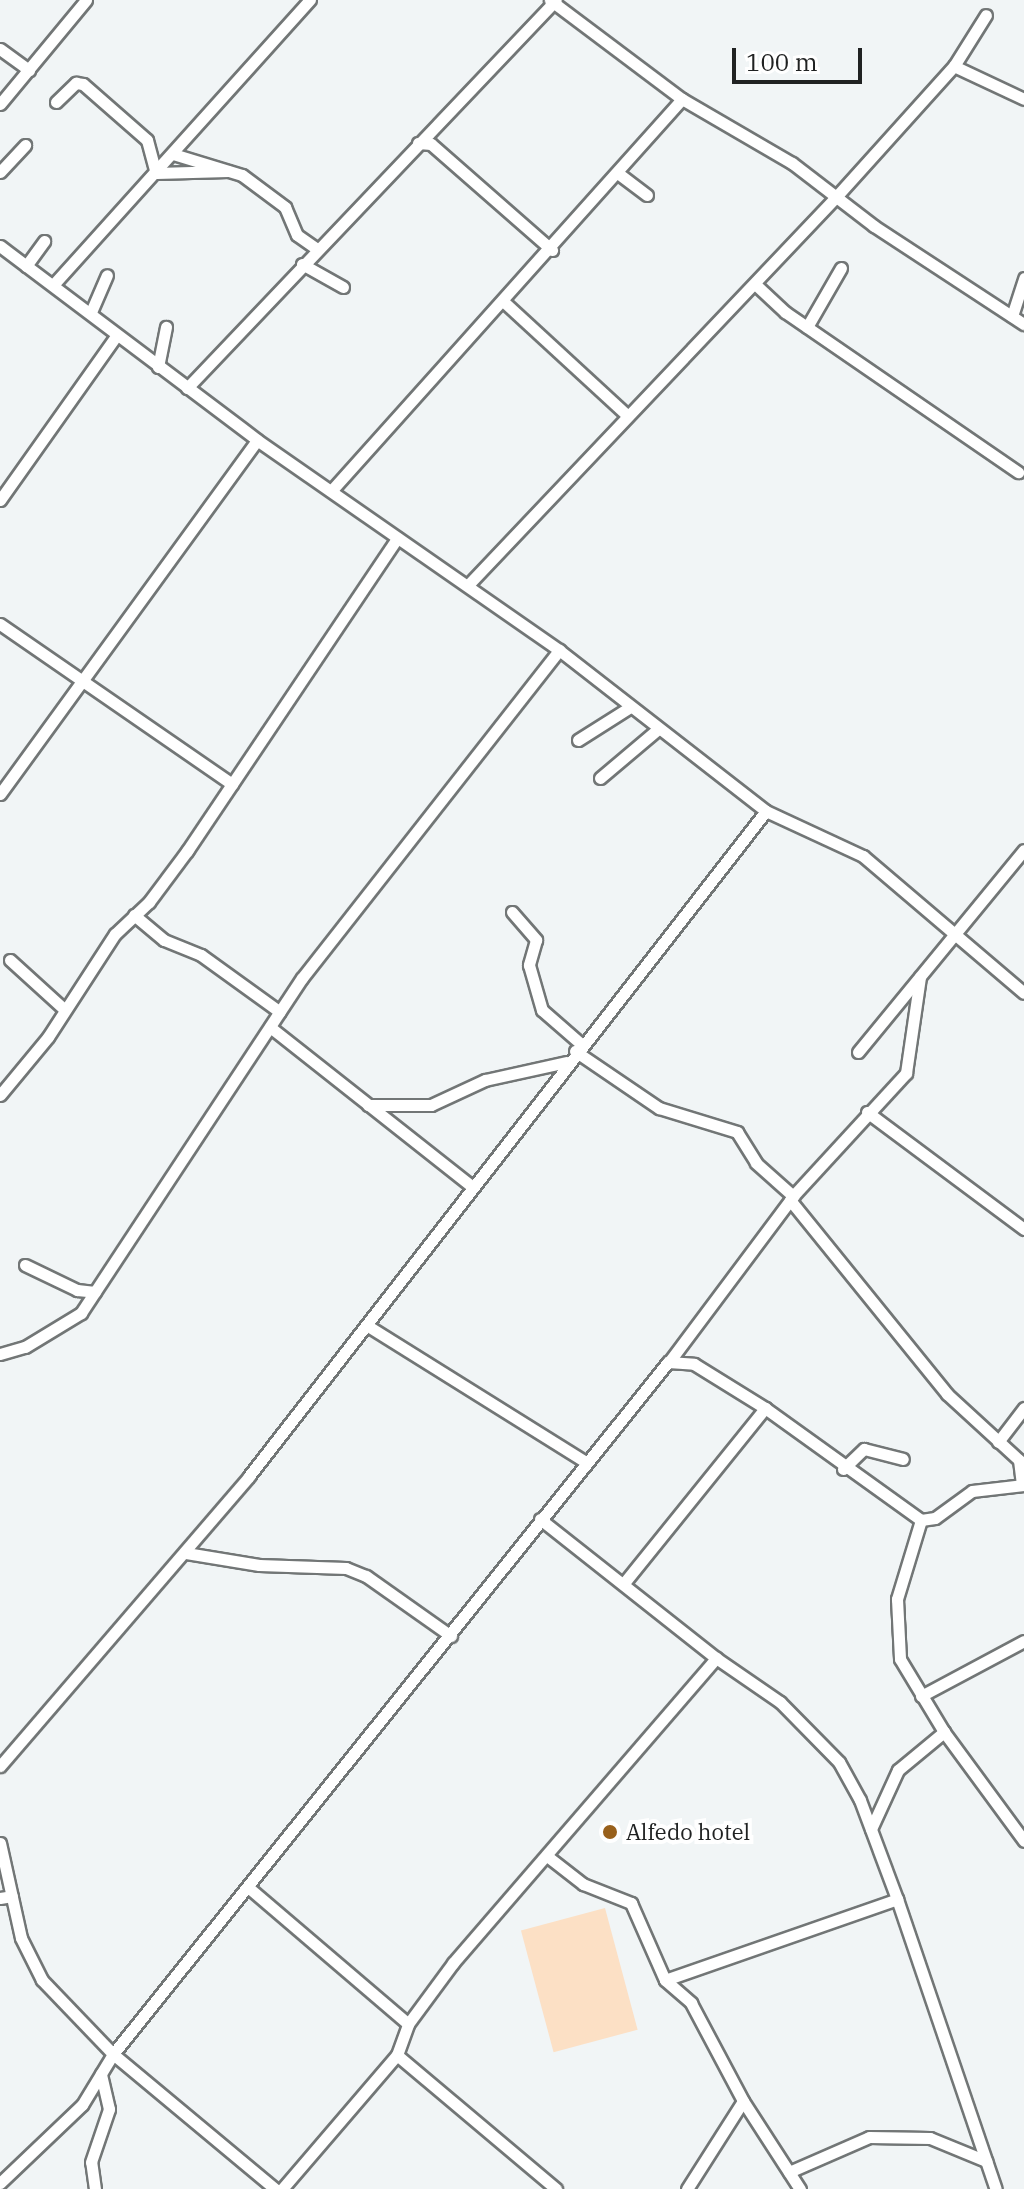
<!DOCTYPE html>
<html>
<head>
<meta charset="utf-8">
<style>
  body { margin:0 }
  #map { position:relative; width:1024px; height:2189px; overflow:hidden; background:#f1f5f6; font-family:"IBM Plex Serif",serif }
  div>[style] { position:absolute }
  .green>* { inset:0; background:#fce0c5; transform-origin:0 0 }
  .roads { filter:drop-shadow(2px 0 #727676) drop-shadow(-2px 0 #727676) drop-shadow(0 2px #727676) drop-shadow(0 -2px #727676) }
  .minor>* { height:11px; margin:-5.5px; padding:0 5.5px; transform-origin:5.5px; border-radius:5.5px; background:#fff }
  .dots>* { width:22px; height:22px; translate:-50% -50%; box-sizing:border-box; border:4px solid #fff; border-radius:50% }
  span { translate:-50% -50%; white-space:nowrap; text-align:center; line-height:1.15; -webkit-text-stroke:8px #fff; paint-order:stroke }
  .poi-label { font-size:22px; color:#202222 }
  .left { translate:0 -50%; text-align:left }
  .scale { position:absolute; left:732px; top:48px; width:130px; height:36px; box-sizing:border-box; border:4px solid #202222; border-top:0; padding-left:10px; font-size:24px; line-height:28px; white-space:nowrap; color:#202222; -webkit-text-stroke:6px #fff; paint-order:stroke }
</style>
</head>
<body>
<div id="map">
  <div class="green">
    <div style="left:605px;top:1908px;width:126px;height:87px;rotate:75deg"></div>
  </div>
  <div class="roads">
    <div class="minor">
      <div style="left:550px;top:0;width:165px;rotate:36.9deg"></div>
      <div style="left:682px;top:99px;width:127px;rotate:30.2deg"></div>
      <div style="left:792px;top:163px;width:103px;rotate:37.5deg"></div>
      <div style="left:874px;top:226px;width:179px;rotate:33.2deg"></div>
      <div style="left:0;top:49px;width:36px;rotate:36deg"></div>
      <div style="left:954px;top:66px;width:77px;rotate:25.2deg"></div>
      <div style="left:56px;top:102px;width:28px;rotate:-44deg"></div>
      <div style="left:76px;top:83px;width:7px;rotate:8deg"></div>
      <div style="left:83px;top:84px;width:85px;rotate:41.2deg"></div>
      <div style="left:147px;top:140px;width:34px;rotate:75deg"></div>
      <div style="left:156px;top:173px;width:72px;rotate:-1.6deg"></div>
      <div style="left:0;top:104px;width:135px;rotate:-50.4deg"></div>
      <div style="left:418px;top:143px;width:13px;rotate:4deg"></div>
      <div style="left:431px;top:144px;width:161px;rotate:41.2deg"></div>
      <div style="left:173px;top:154px;width:72px;rotate:16.9deg"></div>
      <div style="left:242px;top:175px;width:54px;rotate:36.7deg"></div>
      <div style="left:285px;top:207px;width:30px;rotate:67deg"></div>
      <div style="left:297px;top:235px;width:24px;rotate:35deg"></div>
      <div style="left:0;top:172px;width:37px;rotate:-47deg"></div>
      <div style="left:619px;top:174px;width:35px;rotate:37deg"></div>
      <div style="left:0;top:246px;width:322px;rotate:37deg"></div>
      <div style="left:257px;top:440px;width:368px;rotate:34.8deg"></div>
      <div style="left:559px;top:650px;width:262px;rotate:37.9deg"></div>
      <div style="left:766px;top:811px;width:107px;rotate:24.9deg"></div>
      <div style="left:863px;top:856px;width:211px;rotate:40.4deg"></div>
      <div style="left:302px;top:264px;width:47px;rotate:29.3deg"></div>
      <div style="left:26px;top:266px;width:31px;rotate:-54deg"></div>
      <div style="left:755px;top:284px;width:41px;rotate:43deg"></div>
      <div style="left:785px;top:312px;width:283px;rotate:34.5deg"></div>
      <div style="left:53px;top:285px;width:384px;rotate:-48deg"></div>
      <div style="left:504px;top:302px;width:168px;rotate:42.6deg"></div>
      <div style="left:91px;top:312px;width:40px;rotate:-66.6deg"></div>
      <div style="left:1012px;top:316px;width:40px;rotate:-72deg"></div>
      <div style="left:807px;top:327px;width:68px;rotate:-60deg"></div>
      <div style="left:158px;top:367px;width:41px;rotate:-78.7deg"></div>
      <div style="left:187px;top:388px;width:535px;rotate:-46.44deg"></div>
      <div style="left:331px;top:491px;width:526px;rotate:-48.16deg"></div>
      <div style="left:0;top:500px;width:202px;rotate:-54.7deg"></div>
      <div style="left:468px;top:585px;width:533px;rotate:-46.52deg"></div>
      <div style="left:835px;top:198px;width:178px;rotate:-48deg"></div>
      <div style="left:954px;top:66px;width:60px;rotate:-57.9deg"></div>
      <div style="left:0;top:624px;width:282px;rotate:34.6deg"></div>
      <div style="left:578px;top:740px;width:62px;rotate:-32.4deg"></div>
      <div style="left:600px;top:778px;width:76px;rotate:-40.2deg"></div>
      <div style="left:0;top:794px;width:437px;rotate:-54deg"></div>
      <div style="left:512px;top:912px;width:37px;rotate:49deg"></div>
      <div style="left:536px;top:940px;width:26px;rotate:106deg"></div>
      <div style="left:529px;top:965px;width:47px;rotate:73.9deg"></div>
      <div style="left:542px;top:1010px;width:52px;rotate:41.1deg"></div>
      <div style="left:134px;top:915px;width:39px;rotate:40deg"></div>
      <div style="left:164px;top:940px;width:40px;rotate:22deg"></div>
      <div style="left:201px;top:955px;width:97px;rotate:35.8deg"></div>
      <div style="left:10px;top:960px;width:74px;rotate:42.3deg"></div>
      <div style="left:270px;top:1027px;width:256px;rotate:38.3deg"></div>
      <div style="left:575px;top:1051px;width:102px;rotate:34.2deg"></div>
      <div style="left:659px;top:1108px;width:82px;rotate:17.1deg"></div>
      <div style="left:737px;top:1132px;width:36px;rotate:58deg"></div>
      <div style="left:756px;top:1163px;width:50px;rotate:41.7deg"></div>
      <div style="left:858px;top:1052px;width:261px;rotate:-50.6deg"></div>
      <div style="left:0;top:1095px;width:75px;rotate:-50.4deg"></div>
      <div style="left:48px;top:1037px;width:123px;rotate:-57deg"></div>
      <div style="left:115px;top:934px;width:47px;rotate:-43.3deg"></div>
      <div style="left:149px;top:902px;width:64px;rotate:-53.3deg"></div>
      <div style="left:187px;top:851px;width:377px;rotate:-56.1deg"></div>
      <div style="left:368px;top:1105px;width:63px"></div>
      <div style="left:431px;top:1105px;width:60px;rotate:-24.8deg"></div>
      <div style="left:485px;top:1080px;width:83px;rotate:-12.5deg"></div>
      <div style="left:867px;top:1112px;width:196px;rotate:36.7deg"></div>
      <div style="left:790px;top:1200px;width:250px;rotate:51deg"></div>
      <div style="left:947px;top:1394px;width:98px;rotate:42.5deg"></div>
      <div style="left:1019px;top:1460px;width:25px;rotate:83deg"></div>
      <div style="left:25px;top:1265px;width:58px;rotate:25.7deg"></div>
      <div style="left:77px;top:1290px;width:18px;rotate:6deg"></div>
      <div style="left:368px;top:1326px;width:258px;rotate:32deg"></div>
      <div style="left:0;top:1354px;width:26px;rotate:-16deg"></div>
      <div style="left:25px;top:1347px;width:66px;rotate:-31.3deg"></div>
      <div style="left:81px;top:1313px;width:401px;rotate:-56.6deg"></div>
      <div style="left:302px;top:978px;width:417px;rotate:-51.9deg"></div>
      <div style="left:669px;top:1362px;width:207px;rotate:-53.2deg"></div>
      <div style="left:793px;top:1196px;width:167px;rotate:-47.4deg"></div>
      <div style="left:906px;top:1073px;width:97px;rotate:-81.7deg"></div>
      <div style="left:998px;top:1442px;width:43px;rotate:-52.6deg"></div>
      <div style="left:843px;top:1469px;width:29px;rotate:-44deg"></div>
      <div style="left:864px;top:1449px;width:40px;rotate:14.4deg"></div>
      <div style="left:540px;top:1519px;width:224px;rotate:38.3deg"></div>
      <div style="left:716px;top:1658px;width:78px;rotate:34.5deg"></div>
      <div style="left:780px;top:1702px;width:84px;rotate:45.5deg"></div>
      <div style="left:839px;top:1762px;width:43px;rotate:61.1deg"></div>
      <div style="left:860px;top:1800px;width:106px;rotate:69.5deg"></div>
      <div style="left:897px;top:1899px;width:306px;rotate:71.2deg"></div>
      <div style="left:921px;top:1520px;width:83px;rotate:106.9deg"></div>
      <div style="left:897px;top:1599px;width:60px;rotate:87.1deg"></div>
      <div style="left:900px;top:1659px;width:85px;rotate:58.9deg"></div>
      <div style="left:944px;top:1732px;width:135px;rotate:53.7deg"></div>
      <div style="left:186px;top:1553px;width:74px;rotate:9.3deg"></div>
      <div style="left:259px;top:1565px;width:87px;rotate:2deg"></div>
      <div style="left:346px;top:1568px;width:22px;rotate:22deg"></div>
      <div style="left:366px;top:1576px;width:104px;rotate:35.2deg"></div>
      <div style="left:624px;top:1583px;width:225px;rotate:-51.1deg"></div>
      <div style="left:921px;top:1696px;width:117px;rotate:-28.1deg"></div>
      <div style="left:0;top:1766px;width:382px;rotate:-49.3deg"></div>
      <div style="left:249px;top:1476px;width:842px;rotate:-52.14deg"></div>
      <div style="left:871px;top:1829px;width:65px;rotate:-65.4deg"></div>
      <div style="left:898px;top:1770px;width:60px;rotate:-39.6deg"></div>
      <div style="left:0;top:1843px;width:97px;rotate:77.5deg"></div>
      <div style="left:21px;top:1938px;width:47px;rotate:63.4deg"></div>
      <div style="left:42px;top:1980px;width:103px;rotate:46.2deg"></div>
      <div style="left:113px;top:2054px;width:211px;rotate:39.8deg"></div>
      <div style="left:547px;top:1856px;width:46px;rotate:37.9deg"></div>
      <div style="left:583px;top:1884px;width:52px;rotate:21.6deg"></div>
      <div style="left:631px;top:1903px;width:84px;rotate:66.2deg"></div>
      <div style="left:665px;top:1980px;width:246px;rotate:-19.2deg"></div>
      <div style="left:249px;top:1888px;width:209px;rotate:40.5deg"></div>
      <div style="left:0;top:1898px;width:12px;rotate:-9deg"></div>
      <div style="left:665px;top:1980px;width:35px;rotate:41deg"></div>
      <div style="left:691px;top:2003px;width:111px;rotate:62deg"></div>
      <div style="left:743px;top:2101px;width:105px;rotate:57.1deg"></div>
      <div style="left:397px;top:2055px;width:208px;rotate:40.1deg"></div>
      <div style="left:789px;top:2172px;width:87px;rotate:-23.6deg"></div>
      <div style="left:869px;top:2137px;width:61px;rotate:0.9deg"></div>
      <div style="left:930px;top:2138px;width:61px;rotate:22.3deg"></div>
      <div style="left:0;top:2183px;width:113px;rotate:-43.6deg"></div>
      <div style="left:82px;top:2105px;width:60px;rotate:-58.7deg"></div>
      <div style="left:113px;top:2054px;width:887px;rotate:-51.27deg"></div>
      <div style="left:668px;top:1362px;width:26px;rotate:4deg"></div>
      <div style="left:694px;top:1364px;width:84px;rotate:31.8deg"></div>
      <div style="left:765px;top:1408px;width:192px;rotate:35.7deg"></div>
      <div style="left:921px;top:1520px;width:14px;rotate:-8deg"></div>
      <div style="left:935px;top:1518px;width:46px;rotate:-36.1deg"></div>
      <div style="left:972px;top:1491px;width:52px;rotate:-6.6deg"></div>
      <div style="left:95px;top:2189px;width:27px;rotate:-98deg"></div>
      <div style="left:91px;top:2162px;width:56px;rotate:-71.2deg"></div>
      <div style="left:109px;top:2109px;width:36px;rotate:-103deg"></div>
      <div style="left:282px;top:2189px;width:177px;rotate:-49.4deg"></div>
      <div style="left:397px;top:2055px;width:33px;rotate:-70deg"></div>
      <div style="left:408px;top:2024px;width:76px;rotate:-53.6deg"></div>
      <div style="left:453px;top:1963px;width:403px;rotate:-49.2deg"></div>
      <div style="left:687px;top:2189px;width:104px;rotate:-57.5deg"></div>
    </div>
  </div>
  <div class="dots">
    <div style="left:610px;top:1832px;background:#98601b"></div>
  </div>
  <div class="poi-label">
    <span class="left" style="left:626px;top:1832px">Alfedo hotel</span>
  </div>
  <div class="scale">100 m</div>
</div>
</body>
</html>
